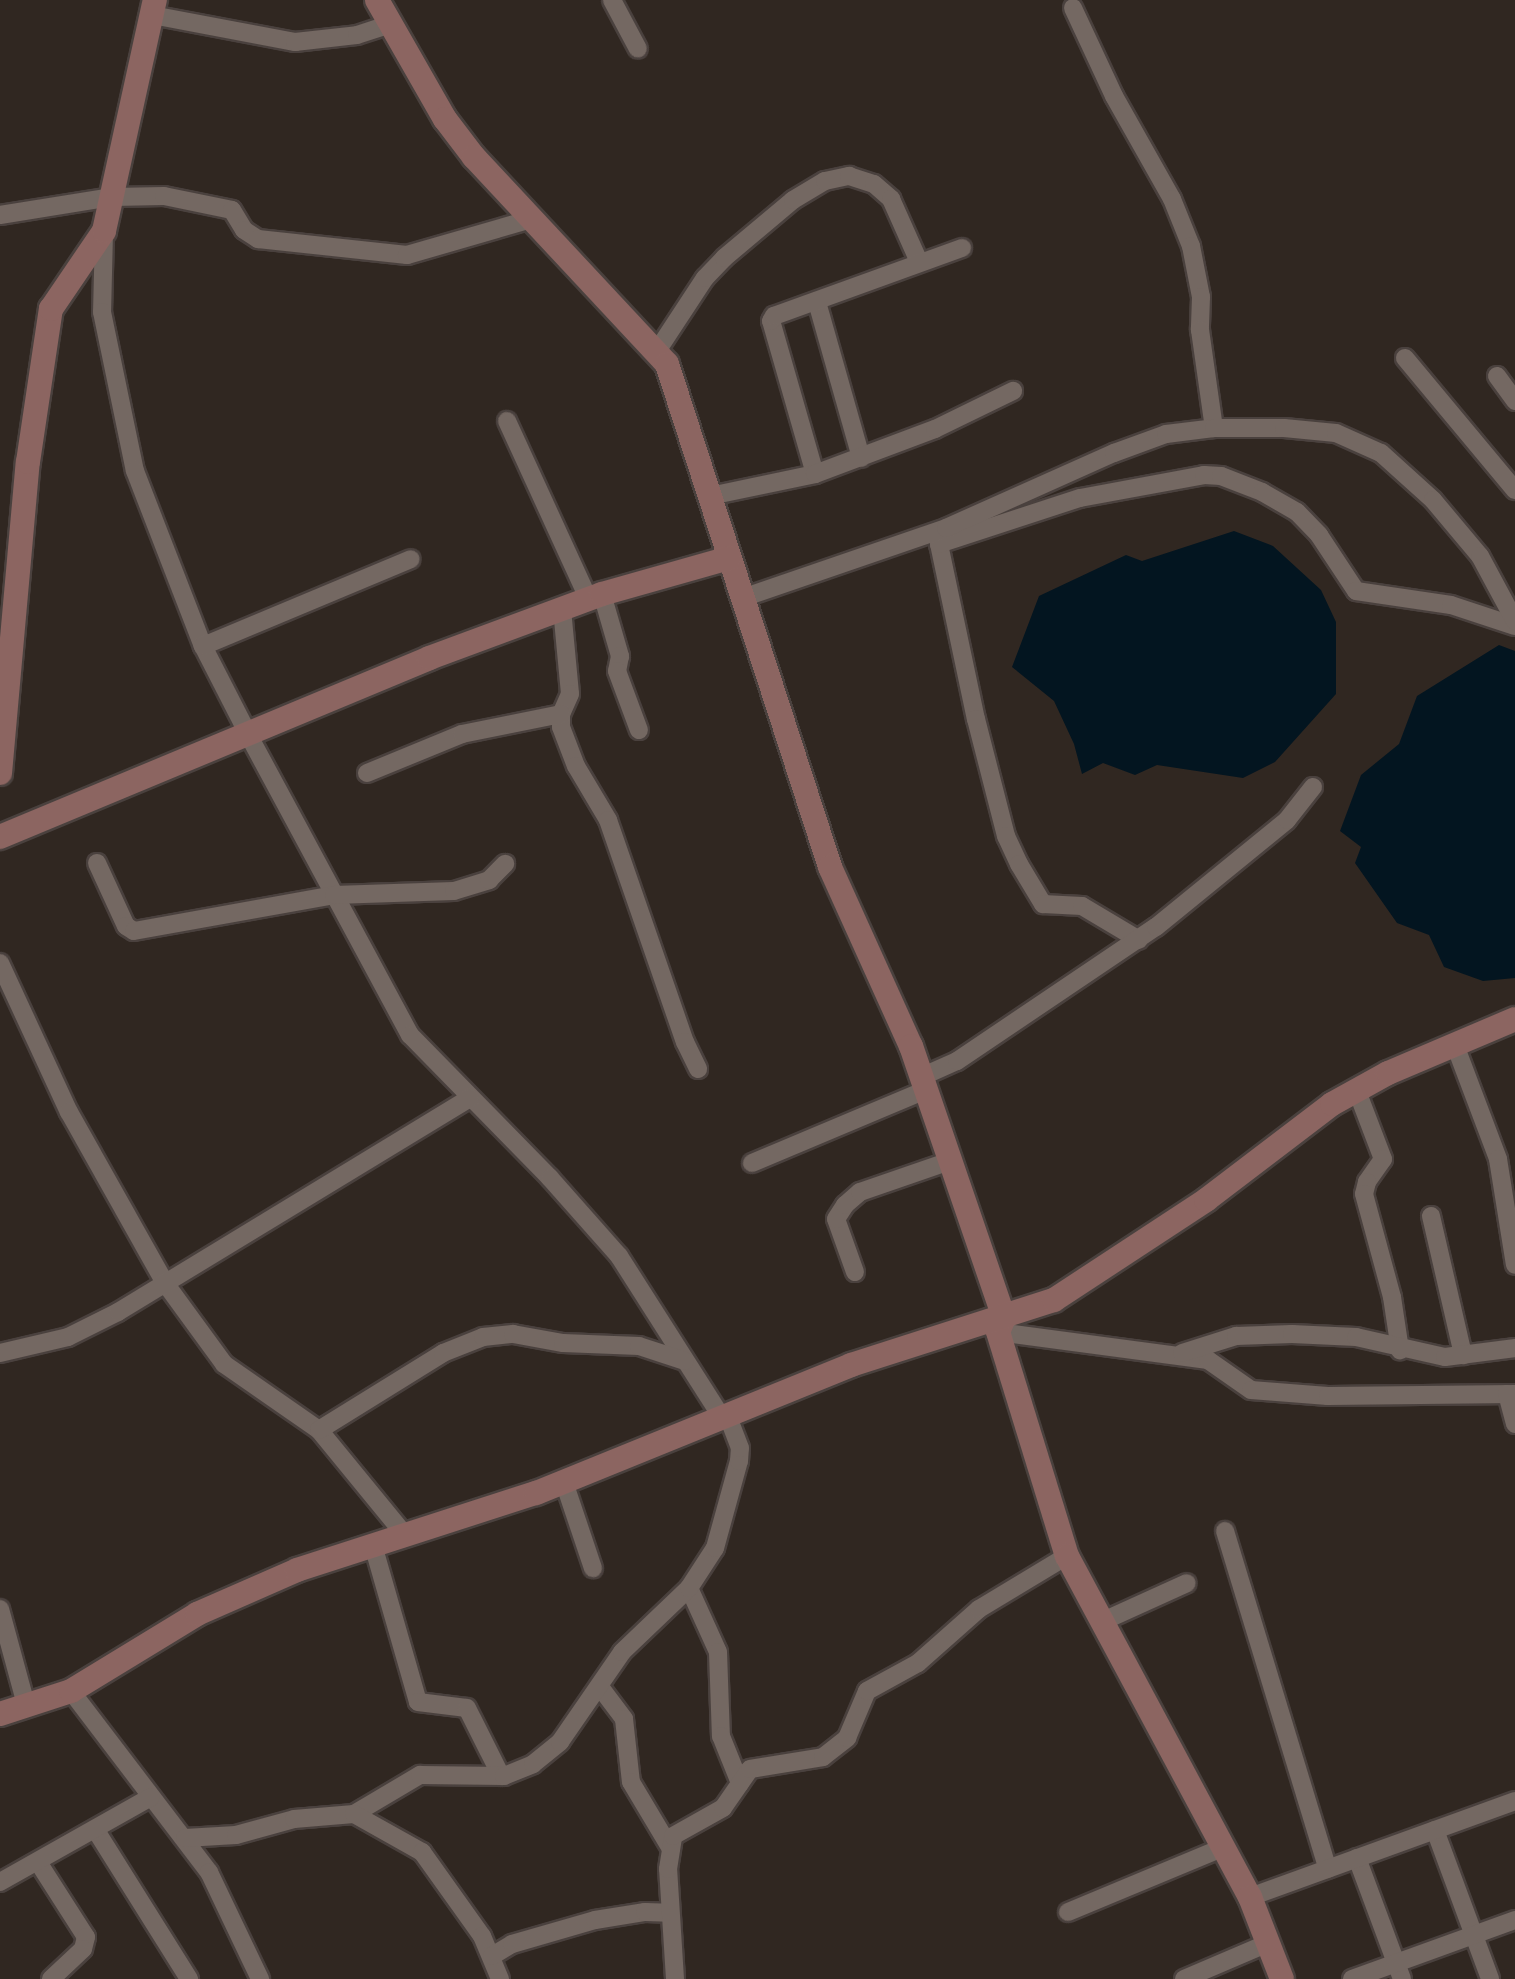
<!DOCTYPE html>
<html>
<head>
<meta charset="utf-8">
<style>
  body { margin:0 }
  #map { position:relative; width:1515px; height:1979px; overflow:hidden; background:#302721; font-family:"IBM Plex Sans",sans-serif }
  div>[style] { position:absolute }
  .water>* { inset:0; background:#031520 }
  .roads { filter:drop-shadow(2px 0 #4a413e) drop-shadow(-2px 0 #4a413e) drop-shadow(0 2px #4a413e) drop-shadow(0 -2px #4a413e) }
  .street>* { height:18px; margin:-9px; padding:0 9px; transform-origin:9px; border-radius:9px; background:#746862 }
  .secondary>* { height:24px; margin:-12px; padding:0 12px; transform-origin:12px; border-radius:12px; background:#8c6561 }
  span { translate:-50% -50%; white-space:nowrap; text-align:center; line-height:1.15; -webkit-text-stroke:6px #261d18; paint-order:stroke }
</style>
</head>
<body>
<div id="map">
  <div class="water">
    <div style="clip-path:polygon(1234px 531px,1273px 546px,1321px 590px,1336px 622px,1336px 694px,1275px 762px,1243px 778px,1157px 765px,1135px 775px,1103px 763px,1082px 774px,1074px 744px,1054px 701px,1012px 667px,1039px 596px,1126px 555px,1142px 561px)"></div>
    <div style="clip-path:polygon(1499px 645px,1515px 651px,1515px 978px,1483px 981px,1444px 967px,1429px 935px,1397px 923px,1355px 863px,1361px 847px,1340px 831px,1361px 775px,1399px 744px,1417px 696px)"></div>
  </div>
  <div class="roads">
    <div class="street">
      <div style="left:612px;top:0;width:55px;rotate:62deg"></div>
      <div style="left:1073px;top:8px;width:97px;rotate:65deg"></div>
      <div style="left:1114px;top:96px;width:118px;rotate:60.6deg"></div>
      <div style="left:1172px;top:199px;width:51px;rotate:68deg"></div>
      <div style="left:1191px;top:246px;width:52px;rotate:78.9deg"></div>
      <div style="left:1201px;top:297px;width:33px;rotate:92deg"></div>
      <div style="left:1200px;top:330px;width:99px;rotate:81.9deg"></div>
      <div style="left:152px;top:15px;width:146px;rotate:10.7deg"></div>
      <div style="left:295px;top:42px;width:62px;rotate:-6.4deg"></div>
      <div style="left:357px;top:35px;width:35px;rotate:-18deg"></div>
      <div style="left:0;top:215px;width:114px;rotate:-9.1deg"></div>
      <div style="left:113px;top:197px;width:51px;rotate:-1.1deg"></div>
      <div style="left:164px;top:196px;width:69px;rotate:11.6deg"></div>
      <div style="left:232px;top:210px;width:23px;rotate:59deg"></div>
      <div style="left:244px;top:230px;width:17px;rotate:33deg"></div>
      <div style="left:258px;top:239px;width:150px;rotate:6.1deg"></div>
      <div style="left:407px;top:255px;width:130px;rotate:-16.1deg"></div>
      <div style="left:104px;top:232px;width:80px;rotate:91.4deg"></div>
      <div style="left:102px;top:312px;width:162px;rotate:78.3deg"></div>
      <div style="left:135px;top:471px;width:188px;rotate:68.8deg"></div>
      <div style="left:203px;top:646px;width:101px;rotate:62.9deg"></div>
      <div style="left:249px;top:736px;width:340px;rotate:61.7deg"></div>
      <div style="left:410px;top:1035px;width:200px;rotate:45.6deg"></div>
      <div style="left:550px;top:1178px;width:104px;rotate:48.5deg"></div>
      <div style="left:619px;top:1256px;width:190px;rotate:57.5deg"></div>
      <div style="left:817px;top:302px;width:162px;rotate:74.2deg"></div>
      <div style="left:657px;top:351px;width:87px;rotate:-56.7deg"></div>
      <div style="left:705px;top:278px;width:28px;rotate:-46deg"></div>
      <div style="left:724px;top:258px;width:90px;rotate:-40deg"></div>
      <div style="left:793px;top:200px;width:37px;rotate:-31deg"></div>
      <div style="left:825px;top:181px;width:25px;rotate:-12deg"></div>
      <div style="left:849px;top:176px;width:26px;rotate:18deg"></div>
      <div style="left:874px;top:184px;width:23px;rotate:41deg"></div>
      <div style="left:891px;top:199px;width:69px;rotate:66deg"></div>
      <div style="left:1405px;top:358px;width:172px;rotate:50.2deg"></div>
      <div style="left:1497px;top:376px;width:31px;rotate:54deg"></div>
      <div style="left:507px;top:421px;width:195px;rotate:65.4deg"></div>
      <div style="left:815px;top:474px;width:159px;rotate:-106deg"></div>
      <div style="left:771px;top:321px;width:6px;rotate:-59deg"></div>
      <div style="left:774px;top:316px;width:200px;rotate:-19.9deg"></div>
      <div style="left:710px;top:496px;width:107px;rotate:-11.8deg"></div>
      <div style="left:815px;top:474px;width:128px;rotate:-20.6deg"></div>
      <div style="left:935px;top:429px;width:87px;rotate:-26deg"></div>
      <div style="left:943px;top:534px;width:11px;rotate:112deg"></div>
      <div style="left:939px;top:544px;width:179px;rotate:78.1deg"></div>
      <div style="left:976px;top:719px;width:121px;rotate:75.6deg"></div>
      <div style="left:1006px;top:836px;width:31px;rotate:65deg"></div>
      <div style="left:1019px;top:864px;width:47px;rotate:59deg"></div>
      <div style="left:1043px;top:904px;width:39px;rotate:3deg"></div>
      <div style="left:1082px;top:906px;width:66px;rotate:30.8deg"></div>
      <div style="left:939px;top:544px;width:148px;rotate:-18.1deg"></div>
      <div style="left:1080px;top:498px;width:126px;rotate:-10.5deg"></div>
      <div style="left:1204px;top:475px;width:17px;rotate:3deg"></div>
      <div style="left:1221px;top:476px;width:44px;rotate:21.3deg"></div>
      <div style="left:1262px;top:492px;width:40px;rotate:29.7deg"></div>
      <div style="left:1297px;top:512px;width:32px;rotate:46deg"></div>
      <div style="left:1319px;top:535px;width:67px;rotate:56.5deg"></div>
      <div style="left:1356px;top:591px;width:96px;rotate:8.4deg"></div>
      <div style="left:1451px;top:605px;width:67px;rotate:18.2deg"></div>
      <div style="left:602px;top:594px;width:65px;rotate:73.8deg"></div>
      <div style="left:620px;top:656px;width:15px;rotate:101deg"></div>
      <div style="left:617px;top:671px;width:63px;rotate:69.6deg"></div>
      <div style="left:745px;top:597px;width:213px;rotate:-18.9deg"></div>
      <div style="left:946px;top:528px;width:184px;rotate:-24.1deg"></div>
      <div style="left:1114px;top:453px;width:55px;rotate:-20.1deg"></div>
      <div style="left:1166px;top:434px;width:48px;rotate:-7.1deg"></div>
      <div style="left:1214px;top:428px;width:70px"></div>
      <div style="left:1284px;top:428px;width:52px;rotate:5.5deg"></div>
      <div style="left:1336px;top:433px;width:49px;rotate:24deg"></div>
      <div style="left:1381px;top:453px;width:70px;rotate:42.1deg"></div>
      <div style="left:1433px;top:500px;width:73px;rotate:50deg"></div>
      <div style="left:1480px;top:556px;width:74px;rotate:61.7deg"></div>
      <div style="left:562px;top:609px;width:85px;rotate:84.6deg"></div>
      <div style="left:570px;top:694px;width:22px;rotate:114deg"></div>
      <div style="left:561px;top:714px;width:13px;rotate:90deg"></div>
      <div style="left:561px;top:727px;width:42px;rotate:69deg"></div>
      <div style="left:576px;top:766px;width:63px;rotate:59.3deg"></div>
      <div style="left:608px;top:820px;width:235px;rotate:70.9deg"></div>
      <div style="left:685px;top:1042px;width:30px;rotate:64deg"></div>
      <div style="left:203px;top:646px;width:225px;rotate:-22.7deg"></div>
      <div style="left:367px;top:773px;width:103px;rotate:-22.3deg"></div>
      <div style="left:462px;top:734px;width:101px;rotate:-11.4deg"></div>
      <div style="left:97px;top:863px;width:69px;rotate:65.3deg"></div>
      <div style="left:126px;top:926px;width:9px;rotate:32deg"></div>
      <div style="left:134px;top:931px;width:203px;rotate:-10.2deg"></div>
      <div style="left:334px;top:895px;width:120px;rotate:-1.9deg"></div>
      <div style="left:454px;top:891px;width:37px;rotate:-17deg"></div>
      <div style="left:489px;top:880px;width:23px;rotate:-45deg"></div>
      <div style="left:0;top:963px;width:164px;rotate:65.2deg"></div>
      <div style="left:69px;top:1112px;width:196px;rotate:60.7deg"></div>
      <div style="left:165px;top:1283px;width:100px;rotate:53.9deg"></div>
      <div style="left:224px;top:1364px;width:116px;rotate:34.8deg"></div>
      <div style="left:319px;top:1430px;width:136px;rotate:50.7deg"></div>
      <div style="left:1455px;top:1045px;width:122px;rotate:69.3deg"></div>
      <div style="left:1498px;top:1159px;width:107px;rotate:80.9deg"></div>
      <div style="left:921px;top:1077px;width:39px;rotate:-24deg"></div>
      <div style="left:957px;top:1061px;width:240px;rotate:-34deg"></div>
      <div style="left:1156px;top:927px;width:169px;rotate:-39.2deg"></div>
      <div style="left:1287px;top:820px;width:42px;rotate:-51.8deg"></div>
      <div style="left:1357px;top:1091px;width:73px;rotate:69.1deg"></div>
      <div style="left:1383px;top:1159px;width:28px;rotate:125deg"></div>
      <div style="left:1367px;top:1182px;width:12px;rotate:104deg"></div>
      <div style="left:1364px;top:1194px;width:107px;rotate:74.8deg"></div>
      <div style="left:1392px;top:1297px;width:54px;rotate:81.4deg"></div>
      <div style="left:752px;top:1163px;width:189px;rotate:-22.8deg"></div>
      <div style="left:1431px;top:1216px;width:143px;rotate:77deg"></div>
      <div style="left:855px;top:1272px;width:56px;rotate:-109.7deg"></div>
      <div style="left:836px;top:1219px;width:17px;rotate:-57deg"></div>
      <div style="left:845px;top:1205px;width:20px;rotate:-41deg"></div>
      <div style="left:860px;top:1192px;width:95px;rotate:-19deg"></div>
      <div style="left:998px;top:1332px;width:212px;rotate:7.6deg"></div>
      <div style="left:1208px;top:1360px;width:52px;rotate:34.9deg"></div>
      <div style="left:1251px;top:1390px;width:77px;rotate:4.5deg"></div>
      <div style="left:1328px;top:1396px;width:187px;rotate:-0.6deg"></div>
      <div style="left:0;top:1353px;width:70px;rotate:-13.2deg"></div>
      <div style="left:68px;top:1337px;width:56px;rotate:-26.6deg"></div>
      <div style="left:118px;top:1312px;width:412px;rotate:-31.3deg"></div>
      <div style="left:1182px;top:1353px;width:57px;rotate:-17.5deg"></div>
      <div style="left:1236px;top:1336px;width:56px;rotate:-2deg"></div>
      <div style="left:1292px;top:1334px;width:64px;rotate:2.7deg"></div>
      <div style="left:1356px;top:1337px;width:91px;rotate:12.7deg"></div>
      <div style="left:1445px;top:1357px;width:71px;rotate:-7.3deg"></div>
      <div style="left:1507px;top:1394px;width:31px;rotate:75deg"></div>
      <div style="left:319px;top:1430px;width:146px;rotate:-31.8deg"></div>
      <div style="left:443px;top:1353px;width:43px;rotate:-21.8deg"></div>
      <div style="left:483px;top:1337px;width:30px;rotate:-6deg"></div>
      <div style="left:513px;top:1334px;width:51px;rotate:10.2deg"></div>
      <div style="left:563px;top:1343px;width:76px;rotate:2.3deg"></div>
      <div style="left:639px;top:1346px;width:48px;rotate:18.1deg"></div>
      <div style="left:564px;top:1482px;width:91px;rotate:71.4deg"></div>
      <div style="left:1225px;top:1531px;width:353px;rotate:73.1deg"></div>
      <div style="left:373px;top:1545px;width:163px;rotate:74deg"></div>
      <div style="left:418px;top:1702px;width:49px;rotate:7deg"></div>
      <div style="left:467px;top:1708px;width:76px;rotate:63.4deg"></div>
      <div style="left:689px;top:1588px;width:70px;rotate:65.6deg"></div>
      <div style="left:718px;top:1652px;width:84px;rotate:88deg"></div>
      <div style="left:721px;top:1736px;width:51px;rotate:68deg"></div>
      <div style="left:0;top:1609px;width:99px;rotate:74.8deg"></div>
      <div style="left:1101px;top:1622px;width:94px;rotate:-24.4deg"></div>
      <div style="left:600px;top:1687px;width:40px;rotate:53deg"></div>
      <div style="left:624px;top:1719px;width:63px;rotate:83.7deg"></div>
      <div style="left:631px;top:1782px;width:78px;rotate:59.2deg"></div>
      <div style="left:71px;top:1691px;width:228px;rotate:52.7deg"></div>
      <div style="left:209px;top:1872px;width:119px;rotate:64.5deg"></div>
      <div style="left:354px;top:1814px;width:77px;rotate:-30.6deg"></div>
      <div style="left:420px;top:1775px;width:84px;rotate:0.7deg"></div>
      <div style="left:504px;top:1776px;width:31px;rotate:-22deg"></div>
      <div style="left:533px;top:1764px;width:35px;rotate:-39deg"></div>
      <div style="left:560px;top:1742px;width:109px;rotate:-55.4deg"></div>
      <div style="left:622px;top:1652px;width:93px;rotate:-43.7deg"></div>
      <div style="left:689px;top:1588px;width:48px;rotate:-57deg"></div>
      <div style="left:715px;top:1548px;width:90px;rotate:-74.6deg"></div>
      <div style="left:739px;top:1461px;width:13px;rotate:-86deg"></div>
      <div style="left:740px;top:1448px;width:36px;rotate:-111deg"></div>
      <div style="left:95px;top:1829px;width:177px;rotate:57.9deg"></div>
      <div style="left:1435px;top:1830px;width:159px;rotate:69.7deg"></div>
      <div style="left:185px;top:1838px;width:51px;rotate:-3.4deg"></div>
      <div style="left:236px;top:1835px;width:60px;rotate:-15.4deg"></div>
      <div style="left:294px;top:1819px;width:60px;rotate:-4.8deg"></div>
      <div style="left:354px;top:1814px;width:78px;rotate:29.2deg"></div>
      <div style="left:422px;top:1852px;width:103px;rotate:54.5deg"></div>
      <div style="left:482px;top:1936px;width:47px;rotate:67.3deg"></div>
      <div style="left:1357px;top:1858px;width:129px;rotate:69.6deg"></div>
      <div style="left:38px;top:1862px;width:89px;rotate:57.4deg"></div>
      <div style="left:86px;top:1937px;width:12px;rotate:104deg"></div>
      <div style="left:83px;top:1949px;width:44px;rotate:136.8deg"></div>
      <div style="left:0;top:1882px;width:173px;rotate:-29.4deg"></div>
      <div style="left:1250px;top:1897px;width:282px;rotate:-19.9deg"></div>
      <div style="left:1068px;top:1912px;width:167px;rotate:-22.6deg"></div>
      <div style="left:492px;top:1956px;width:23px;rotate:-31deg"></div>
      <div style="left:512px;top:1944px;width:86px;rotate:-16.1deg"></div>
      <div style="left:595px;top:1920px;width:51px;rotate:-9.1deg"></div>
      <div style="left:645px;top:1912px;width:24px;rotate:2deg"></div>
      <div style="left:675px;top:1979px;width:110px;rotate:-93.6deg"></div>
      <div style="left:668px;top:1869px;width:33px;rotate:-81deg"></div>
      <div style="left:673px;top:1836px;width:57px;rotate:-29.2deg"></div>
      <div style="left:723px;top:1808px;width:47px;rotate:-55.3deg"></div>
      <div style="left:750px;top:1769px;width:74px;rotate:-9.3deg"></div>
      <div style="left:823px;top:1757px;width:31px;rotate:-38deg"></div>
      <div style="left:847px;top:1738px;width:51px;rotate:-66.9deg"></div>
      <div style="left:867px;top:1691px;width:58px;rotate:-28.8deg"></div>
      <div style="left:918px;top:1663px;width:81px;rotate:-41.5deg"></div>
      <div style="left:979px;top:1609px;width:103px;rotate:-31.1deg"></div>
      <div style="left:1184px;top:1979px;width:91px;rotate:-23.2deg"></div>
      <div style="left:1352px;top:1979px;width:173px;rotate:-19.9deg"></div>
    </div>
    <div class="secondary">
      <div style="left:377px;top:0;width:137px;rotate:60.3deg"></div>
      <div style="left:445px;top:119px;width:48px;rotate:52.7deg"></div>
      <div style="left:474px;top:157px;width:283px;rotate:47deg"></div>
      <div style="left:667px;top:364px;width:529px;rotate:72.04deg"></div>
      <div style="left:830px;top:867px;width:196px;rotate:65.7deg"></div>
      <div style="left:911px;top:1046px;width:287px;rotate:71.1deg"></div>
      <div style="left:1004px;top:1318px;width:15px;rotate:113deg"></div>
      <div style="left:998px;top:1332px;width:234px;rotate:72.9deg"></div>
      <div style="left:1067px;top:1556px;width:387px;rotate:61.8deg"></div>
      <div style="left:1250px;top:1897px;width:88px;rotate:68.7deg"></div>
      <div style="left:0;top:773px;width:312px;rotate:-84.9deg"></div>
      <div style="left:28px;top:462px;width:155px;rotate:-81.5deg"></div>
      <div style="left:51px;top:309px;width:94px;rotate:-55.8deg"></div>
      <div style="left:104px;top:231px;width:237px;rotate:-77.6deg"></div>
      <div style="left:0;top:837px;width:465px;rotate:-22.6deg"></div>
      <div style="left:429px;top:658px;width:184px;rotate:-20.3deg"></div>
      <div style="left:602px;top:594px;width:132px;rotate:-15.8deg"></div>
      <div style="left:0;top:1714px;width:75px;rotate:-17.9deg"></div>
      <div style="left:71px;top:1691px;width:148px;rotate:-31.4deg"></div>
      <div style="left:197px;top:1614px;width:109px;rotate:-23.7deg"></div>
      <div style="left:297px;top:1570px;width:251px;rotate:-17.9deg"></div>
      <div style="left:536px;top:1493px;width:340px;rotate:-22.1deg"></div>
      <div style="left:851px;top:1365px;width:213px;rotate:-17.8deg"></div>
      <div style="left:1054px;top:1300px;width:182px;rotate:-33.3deg"></div>
      <div style="left:1206px;top:1200px;width:158px;rotate:-37.3deg"></div>
      <div style="left:1332px;top:1104px;width:64px;rotate:-29deg"></div>
      <div style="left:1388px;top:1073px;width:138px;rotate:-23deg"></div>
    </div>
  </div>
</div>
</body>
</html>
